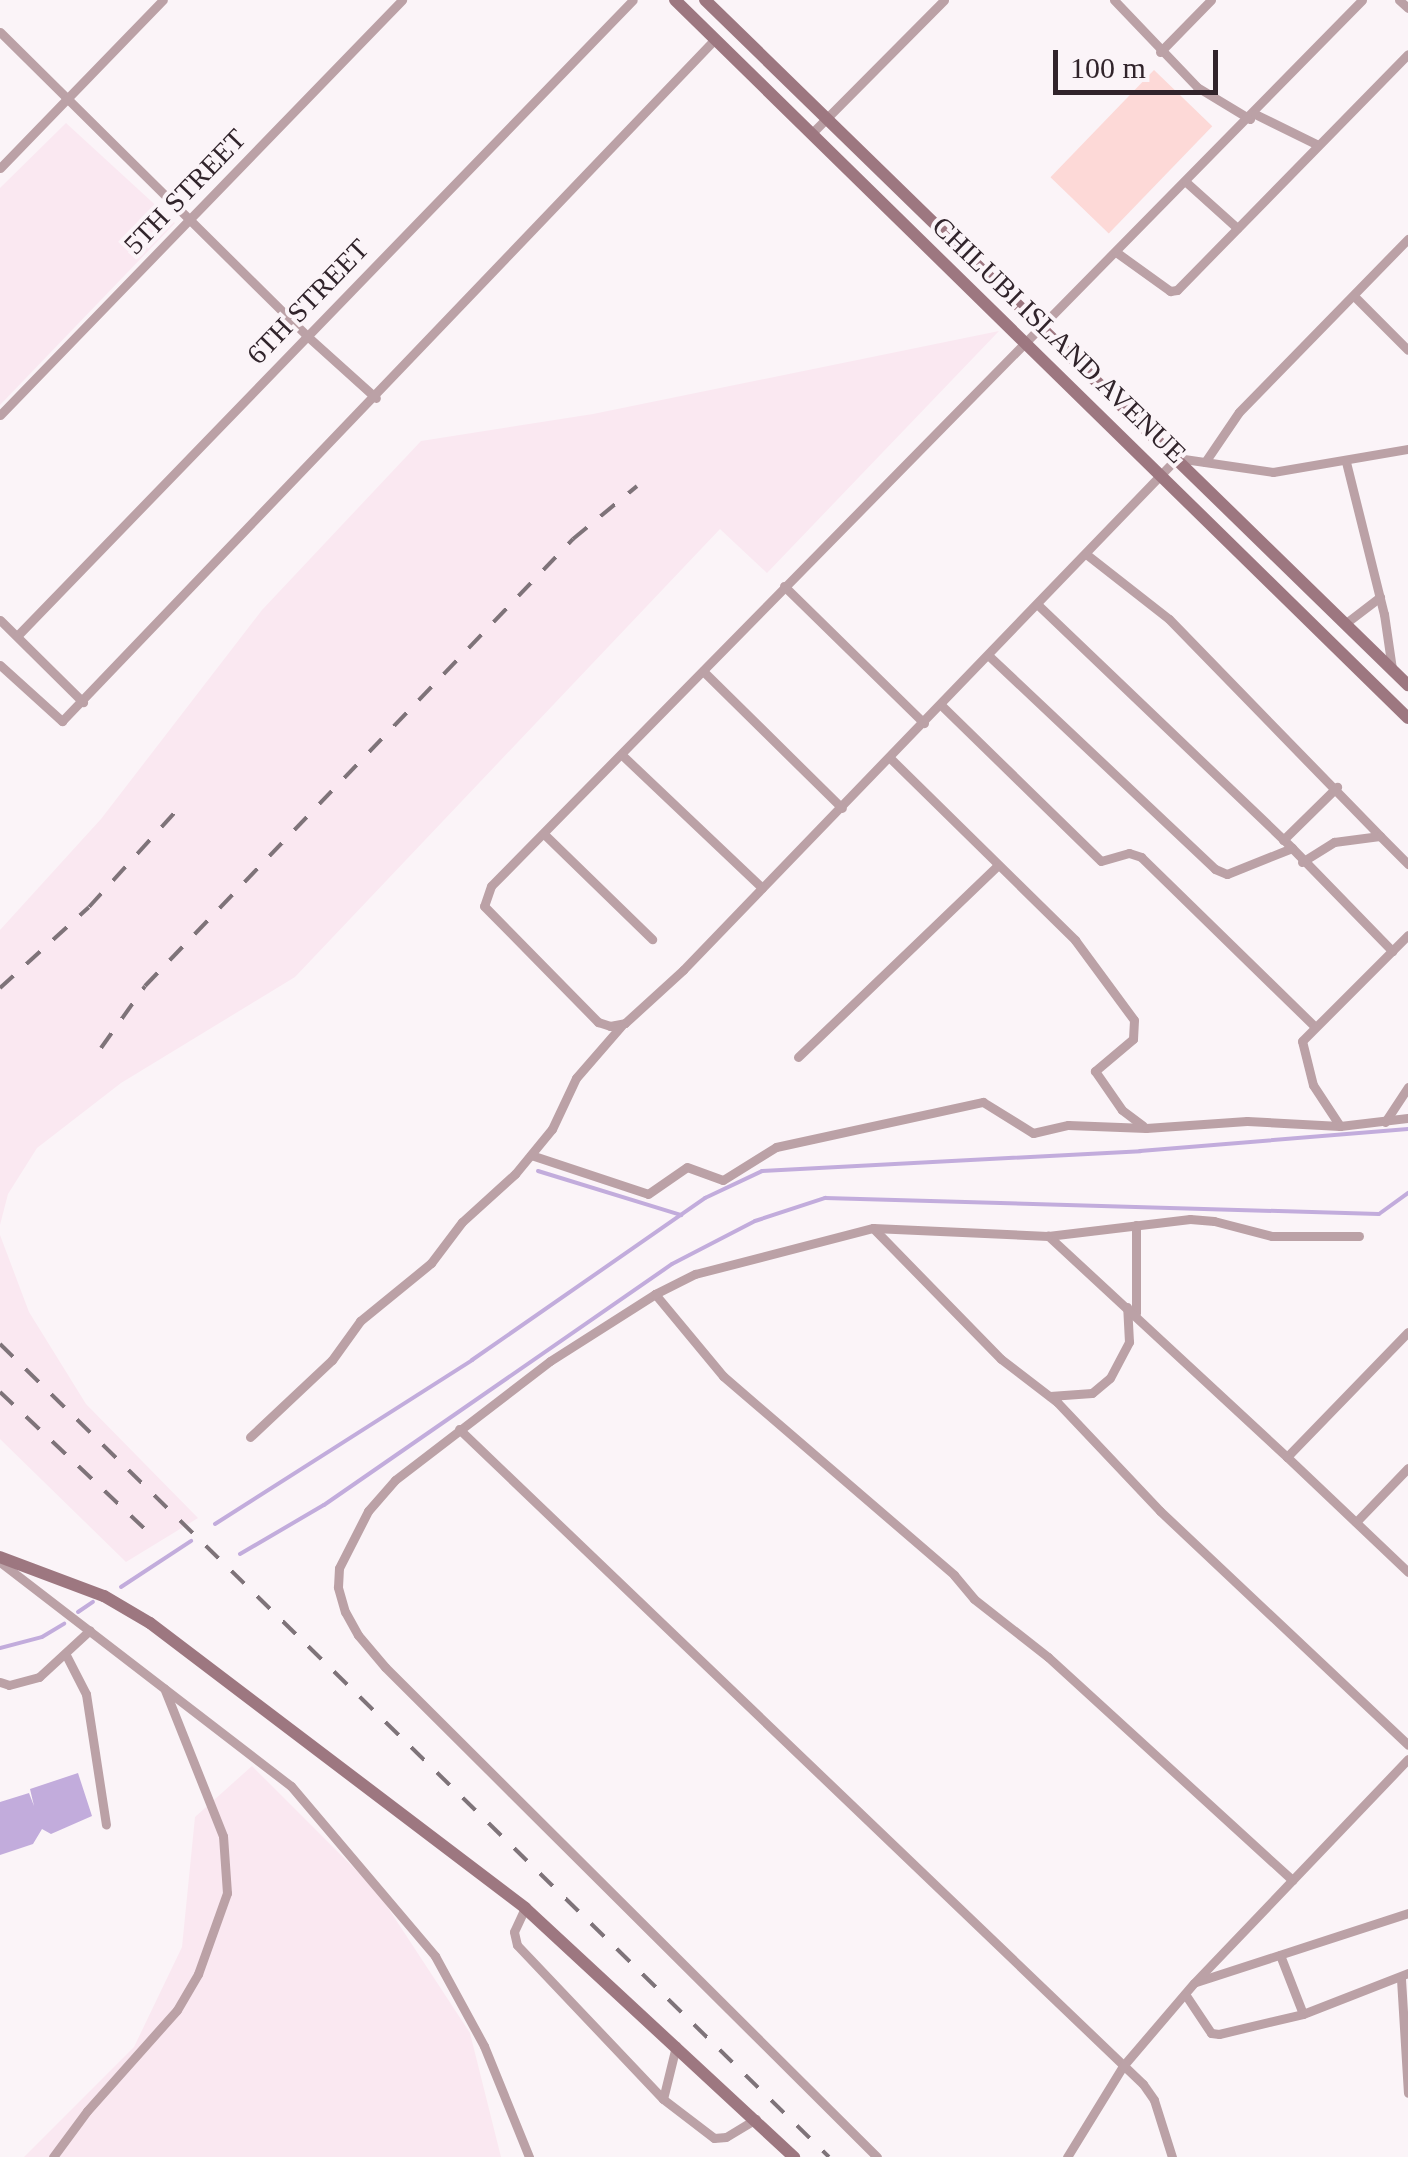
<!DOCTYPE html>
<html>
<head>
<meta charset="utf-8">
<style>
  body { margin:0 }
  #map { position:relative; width:1408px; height:2157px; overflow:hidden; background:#fbf4f8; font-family:"Times New Roman",serif }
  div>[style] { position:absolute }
  .built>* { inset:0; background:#fae8f1 }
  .green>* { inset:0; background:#fdd9d7; transform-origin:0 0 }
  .water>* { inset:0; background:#c2acdc }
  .stream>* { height:4px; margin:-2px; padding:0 2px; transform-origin:2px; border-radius:2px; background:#c2acdc }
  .street>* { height:9px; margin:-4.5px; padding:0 4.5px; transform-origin:4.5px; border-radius:4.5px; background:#bba1a6 }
  .secondary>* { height:12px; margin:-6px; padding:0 6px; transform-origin:6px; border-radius:6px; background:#9d7780 }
  .rail>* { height:4px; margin-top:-2px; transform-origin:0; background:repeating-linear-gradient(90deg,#7e7379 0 18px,transparent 0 36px) }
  span { translate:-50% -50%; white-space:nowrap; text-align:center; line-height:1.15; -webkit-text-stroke:8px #fbf4f8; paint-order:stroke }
  .street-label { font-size:28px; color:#31242b }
  .scale { position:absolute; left:1053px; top:50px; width:165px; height:45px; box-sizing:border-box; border:5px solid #31242b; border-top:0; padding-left:12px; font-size:30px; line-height:35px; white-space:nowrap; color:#31242b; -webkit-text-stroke:8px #fbf4f8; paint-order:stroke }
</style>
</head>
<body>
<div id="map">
  <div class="built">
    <div style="clip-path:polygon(66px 123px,175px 223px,0 405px,0 188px)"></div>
    <div style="clip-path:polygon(999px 331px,767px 573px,720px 529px,295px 977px,121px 1083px,37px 1148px,8px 1194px,0 1225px,0 930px,101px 819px,262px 610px,421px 441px,593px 414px)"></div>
    <div style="clip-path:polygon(0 1235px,29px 1312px,86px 1404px,198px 1518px,126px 1562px,0 1439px)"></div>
    <div style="clip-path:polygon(252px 1766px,377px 1891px,470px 2033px,501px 2157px,24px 2157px,134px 2047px,182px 1947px,195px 1817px)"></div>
  </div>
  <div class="green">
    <div style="left:1154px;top:70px;width:81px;height:149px;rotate:44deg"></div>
  </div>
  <div class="water">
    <div style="clip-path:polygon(78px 1773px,92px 1816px,51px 1834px,42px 1829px,33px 1844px,0 1855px,0 1802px,29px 1793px,34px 1806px,30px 1789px)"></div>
  </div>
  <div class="stream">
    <div style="left:538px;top:1171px;width:150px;rotate:17.1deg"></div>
    <div style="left:215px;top:1524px;width:305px;rotate:-32.5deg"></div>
    <div style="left:472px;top:1360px;width:284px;rotate:-34.8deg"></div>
    <div style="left:705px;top:1198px;width:63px;rotate:-25.3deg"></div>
    <div style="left:762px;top:1171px;width:379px;rotate:-3deg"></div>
    <div style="left:1140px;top:1151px;width:269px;rotate:-4.7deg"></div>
    <div style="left:240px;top:1554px;width:97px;rotate:-30.3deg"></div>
    <div style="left:324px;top:1505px;width:423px;rotate:-34.7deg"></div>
    <div style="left:672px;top:1264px;width:93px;rotate:-27.4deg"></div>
    <div style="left:755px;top:1221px;width:74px;rotate:-18.2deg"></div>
    <div style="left:825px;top:1198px;width:554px;rotate:1.65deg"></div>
    <div style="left:1379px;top:1214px;width:36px;rotate:-36deg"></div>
    <div style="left:121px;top:1587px;width:84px;rotate:-33.3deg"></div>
    <div style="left:78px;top:1612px;width:18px;rotate:-34deg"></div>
    <div style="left:0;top:1648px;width:43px;rotate:-14.7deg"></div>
    <div style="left:42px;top:1637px;width:26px;rotate:-31deg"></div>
  </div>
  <div class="street">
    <div style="left:1114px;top:0;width:120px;rotate:46.3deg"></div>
    <div style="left:1197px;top:87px;width:62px;rotate:31.1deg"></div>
    <div style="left:1362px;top:0;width:1242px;rotate:134.51deg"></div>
    <div style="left:491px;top:886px;width:21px;rotate:109deg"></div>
    <div style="left:484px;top:906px;width:163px;rotate:45.5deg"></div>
    <div style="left:598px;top:1022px;width:13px;rotate:18deg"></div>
    <div style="left:610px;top:1026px;width:15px;rotate:-11deg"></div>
    <div style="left:625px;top:1023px;width:79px;rotate:-42.4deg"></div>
    <div style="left:683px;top:970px;width:711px;rotate:-46.03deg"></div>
    <div style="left:1177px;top:458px;width:97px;rotate:8.3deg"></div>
    <div style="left:1273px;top:472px;width:137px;rotate:-9.7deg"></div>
    <div style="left:1399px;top:0;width:12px;rotate:42deg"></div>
    <div style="left:0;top:32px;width:431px;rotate:44.7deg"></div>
    <div style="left:306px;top:335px;width:94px;rotate:42deg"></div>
    <div style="left:1160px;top:52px;width:73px;rotate:-45.6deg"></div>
    <div style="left:1255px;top:114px;width:70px;rotate:26.2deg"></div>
    <div style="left:813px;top:132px;width:186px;rotate:-45.2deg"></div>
    <div style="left:0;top:168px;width:234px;rotate:-45.9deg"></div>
    <div style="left:1186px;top:182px;width:69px;rotate:42deg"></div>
    <div style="left:1116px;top:252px;width:67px;rotate:35.8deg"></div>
    <div style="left:1170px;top:291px;width:7px;rotate:-8deg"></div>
    <div style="left:1177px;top:290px;width:330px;rotate:-45.6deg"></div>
    <div style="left:1354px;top:296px;width:76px;rotate:45deg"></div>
    <div style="left:0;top:415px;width:578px;rotate:-45.91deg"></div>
    <div style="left:1205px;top:462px;width:60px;rotate:-55.8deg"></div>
    <div style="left:1239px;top:412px;width:242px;rotate:-45.7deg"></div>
    <div style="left:1346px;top:462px;width:157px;rotate:76deg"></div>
    <div style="left:1384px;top:614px;width:56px;rotate:81.7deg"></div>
    <div style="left:1086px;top:554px;width:105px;rotate:38.1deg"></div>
    <div style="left:1169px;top:619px;width:303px;rotate:45.8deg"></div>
    <div style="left:784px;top:586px;width:196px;rotate:44.4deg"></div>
    <div style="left:1037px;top:604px;width:353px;rotate:43.7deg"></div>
    <div style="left:1292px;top:848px;width:144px;rotate:45.8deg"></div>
    <div style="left:0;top:620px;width:117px;rotate:44.7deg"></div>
    <div style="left:1346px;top:623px;width:43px;rotate:-37.4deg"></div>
    <div style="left:17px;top:636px;width:885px;rotate:-45.92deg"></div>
    <div style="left:988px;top:655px;width:312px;rotate:43.3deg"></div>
    <div style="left:1215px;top:869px;width:13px;rotate:23deg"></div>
    <div style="left:1227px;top:874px;width:70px;rotate:-21.8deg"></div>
    <div style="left:0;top:665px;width:84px;rotate:42.1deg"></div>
    <div style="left:62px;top:721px;width:944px;rotate:-46.24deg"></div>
    <div style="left:703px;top:671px;width:195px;rotate:44.6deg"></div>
    <div style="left:941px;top:705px;width:223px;rotate:44.3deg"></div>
    <div style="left:1101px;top:861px;width:29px;rotate:-16deg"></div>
    <div style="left:1129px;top:853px;width:13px;rotate:18deg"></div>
    <div style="left:1141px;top:857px;width:242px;rotate:44.3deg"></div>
    <div style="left:622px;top:755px;width:193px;rotate:43.5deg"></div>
    <div style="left:890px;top:758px;width:260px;rotate:44.5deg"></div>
    <div style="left:1075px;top:940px;width:99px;rotate:53.6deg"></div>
    <div style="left:1134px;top:1020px;width:19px;rotate:93deg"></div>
    <div style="left:1133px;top:1039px;width:50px;rotate:139.9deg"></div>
    <div style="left:1095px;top:1071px;width:47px;rotate:55.3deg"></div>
    <div style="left:1122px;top:1110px;width:26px;rotate:37deg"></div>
    <div style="left:544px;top:834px;width:151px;rotate:44.2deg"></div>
    <div style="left:1283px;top:840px;width:76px;rotate:-44.5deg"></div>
    <div style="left:1302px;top:862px;width:38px;rotate:-32deg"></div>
    <div style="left:1334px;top:842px;width:46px;rotate:-7.4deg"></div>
    <div style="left:1380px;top:836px;width:40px;rotate:45deg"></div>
    <div style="left:798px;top:1057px;width:274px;rotate:-43.8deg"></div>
    <div style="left:1385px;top:1122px;width:42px;rotate:-56.7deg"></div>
    <div style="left:1340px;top:1126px;width:49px;rotate:-123.4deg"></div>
    <div style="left:1313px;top:1085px;width:45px;rotate:-104deg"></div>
    <div style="left:1302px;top:1041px;width:150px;rotate:-45deg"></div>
    <div style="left:531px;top:1155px;width:123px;rotate:18.4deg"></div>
    <div style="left:648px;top:1194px;width:47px;rotate:-34.7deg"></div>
    <div style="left:687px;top:1167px;width:38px;rotate:20deg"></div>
    <div style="left:723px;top:1180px;width:62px;rotate:-31.9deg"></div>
    <div style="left:776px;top:1147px;width:212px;rotate:-12.3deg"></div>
    <div style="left:983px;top:1102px;width:59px;rotate:31.8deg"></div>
    <div style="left:1033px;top:1133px;width:36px;rotate:-13deg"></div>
    <div style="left:1068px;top:1125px;width:78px;rotate:2.2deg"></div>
    <div style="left:1146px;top:1128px;width:101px;rotate:-4deg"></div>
    <div style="left:1247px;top:1121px;width:93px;rotate:3.1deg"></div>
    <div style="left:1340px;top:1126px;width:68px;rotate:-6.7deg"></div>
    <div style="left:873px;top:1228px;width:183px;rotate:45.7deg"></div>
    <div style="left:1001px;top:1359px;width:71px;rotate:37.5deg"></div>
    <div style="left:1057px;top:1402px;width:150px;rotate:46.6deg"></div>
    <div style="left:1160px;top:1511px;width:341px;rotate:43.3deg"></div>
    <div style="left:655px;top:1294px;width:107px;rotate:50.3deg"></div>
    <div style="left:723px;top:1376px;width:305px;rotate:40.7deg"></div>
    <div style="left:954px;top:1575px;width:31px;rotate:50deg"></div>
    <div style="left:974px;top:1599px;width:94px;rotate:38.1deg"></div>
    <div style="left:1048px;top:1657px;width:331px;rotate:42.4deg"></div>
    <div style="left:1136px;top:1313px;width:88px;rotate:-90deg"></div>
    <div style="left:1408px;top:1332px;width:174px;rotate:134.1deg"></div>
    <div style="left:1287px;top:1457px;width:167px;rotate:43.5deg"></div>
    <div style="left:1050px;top:1396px;width:42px;rotate:-4.1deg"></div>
    <div style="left:1092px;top:1393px;width:23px;rotate:-40deg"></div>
    <div style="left:1110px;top:1378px;width:41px;rotate:-62.2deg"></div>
    <div style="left:1129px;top:1342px;width:35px;rotate:-93deg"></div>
    <div style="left:459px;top:1429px;width:947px;rotate:43.76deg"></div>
    <div style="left:1143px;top:2084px;width:19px;rotate:55deg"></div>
    <div style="left:1154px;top:2100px;width:60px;rotate:72.5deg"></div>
    <div style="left:250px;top:1437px;width:112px;rotate:-43.2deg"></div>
    <div style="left:332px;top:1360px;width:48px;rotate:-54.3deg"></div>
    <div style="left:360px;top:1321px;width:92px;rotate:-39.2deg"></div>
    <div style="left:431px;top:1263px;width:51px;rotate:-52.9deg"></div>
    <div style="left:462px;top:1222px;width:72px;rotate:-42.2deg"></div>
    <div style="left:515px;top:1174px;width:58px;rotate:-50.6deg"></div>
    <div style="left:552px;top:1129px;width:56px;rotate:-64.8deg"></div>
    <div style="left:576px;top:1078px;width:72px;rotate:-49deg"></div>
    <div style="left:1287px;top:1457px;width:326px;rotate:-137.2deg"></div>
    <div style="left:1048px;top:1236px;width:143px;rotate:-6.8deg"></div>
    <div style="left:1190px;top:1219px;width:24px;rotate:5deg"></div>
    <div style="left:1214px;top:1221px;width:60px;rotate:14.5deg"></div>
    <div style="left:1272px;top:1236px;width:87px"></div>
    <div style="left:1356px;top:1522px;width:75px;rotate:-46.1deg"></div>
    <div style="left:0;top:1562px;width:367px;rotate:37.6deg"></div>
    <div style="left:291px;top:1786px;width:223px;rotate:49.7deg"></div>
    <div style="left:435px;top:1956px;width:102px;rotate:61.4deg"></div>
    <div style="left:484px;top:2046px;width:120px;rotate:67.9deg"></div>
    <div style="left:66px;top:1655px;width:44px;rotate:62.9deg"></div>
    <div style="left:86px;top:1694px;width:132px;rotate:81.3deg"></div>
    <div style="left:0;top:1682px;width:9px;rotate:18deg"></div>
    <div style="left:9px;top:1685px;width:31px;rotate:-15deg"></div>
    <div style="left:39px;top:1677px;width:69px;rotate:-42.7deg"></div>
    <div style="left:525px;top:1908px;width:26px;rotate:115deg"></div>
    <div style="left:514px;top:1932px;width:13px;rotate:77deg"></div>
    <div style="left:517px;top:1945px;width:212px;rotate:46.5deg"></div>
    <div style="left:663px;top:2099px;width:64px;rotate:37.4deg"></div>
    <div style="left:714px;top:2138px;width:12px;rotate:-5deg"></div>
    <div style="left:726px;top:2137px;width:35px;rotate:-31deg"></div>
    <div style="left:1280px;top:1955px;width:63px;rotate:68.7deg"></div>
    <div style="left:1401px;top:1979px;width:114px;rotate:86.5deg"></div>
    <div style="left:1196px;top:1982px;width:223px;rotate:-18deg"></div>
    <div style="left:1185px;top:1994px;width:47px;rotate:56.3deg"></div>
    <div style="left:1211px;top:2033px;width:8px;rotate:7deg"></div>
    <div style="left:1219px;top:2034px;width:86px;rotate:-13.4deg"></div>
    <div style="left:1303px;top:2014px;width:113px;rotate:-21.3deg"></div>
    <div style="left:663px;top:2099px;width:55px;rotate:-76.2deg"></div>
    <div style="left:53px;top:2157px;width:57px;rotate:-53.5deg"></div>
    <div style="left:87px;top:2111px;width:135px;rotate:-48.3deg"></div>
    <div style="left:177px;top:2010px;width:42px;rotate:-59.7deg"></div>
    <div style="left:198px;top:1974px;width:86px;rotate:-70.3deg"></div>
    <div style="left:227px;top:1893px;width:57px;rotate:-94deg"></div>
    <div style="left:223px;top:1836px;width:159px;rotate:-111.7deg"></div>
    <div style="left:877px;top:2157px;width:694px;rotate:-135.12deg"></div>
    <div style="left:385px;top:1667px;width:42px;rotate:-130.2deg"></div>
    <div style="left:358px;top:1635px;width:26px;rotate:-119deg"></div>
    <div style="left:345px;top:1612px;width:26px;rotate:-106deg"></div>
    <div style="left:338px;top:1587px;width:19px;rotate:-87deg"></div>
    <div style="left:339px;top:1568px;width:64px;rotate:-63deg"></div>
    <div style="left:368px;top:1511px;width:41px;rotate:-48.9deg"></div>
    <div style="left:395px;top:1480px;width:195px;rotate:-37.5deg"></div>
    <div style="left:550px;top:1361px;width:125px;rotate:-32.5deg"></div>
    <div style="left:655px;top:1294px;width:45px;rotate:-26.6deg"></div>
    <div style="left:695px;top:1274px;width:184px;rotate:-14.5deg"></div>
    <div style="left:873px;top:1228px;width:175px;rotate:2.6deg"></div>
    <div style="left:1067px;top:2157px;width:107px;rotate:-58.4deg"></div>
    <div style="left:1123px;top:2066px;width:109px;rotate:-49.5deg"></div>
    <div style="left:1194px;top:1983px;width:310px;rotate:-46.3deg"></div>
  </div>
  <div class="secondary">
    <div style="left:675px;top:0;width:1026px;rotate:44.41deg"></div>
    <div style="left:705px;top:0;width:982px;rotate:44.26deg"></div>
    <div style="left:0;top:1557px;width:111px;rotate:20.6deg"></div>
    <div style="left:104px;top:1596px;width:53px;rotate:30.4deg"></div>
    <div style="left:150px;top:1623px;width:471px;rotate:37.2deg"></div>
    <div style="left:525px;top:1908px;width:367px;rotate:42.8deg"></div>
  </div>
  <div class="rail">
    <div style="left:0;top:988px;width:120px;rotate:-42.3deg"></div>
    <div style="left:89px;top:907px;width:143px;rotate:-47.8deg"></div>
    <div style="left:101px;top:1048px;width:76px;rotate:-54.6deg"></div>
    <div style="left:145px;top:986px;width:619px;rotate:-46.24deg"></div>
    <div style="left:573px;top:539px;width:83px;rotate:-39.6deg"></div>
    <div style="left:0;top:1344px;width:1161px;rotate:44.44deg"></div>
    <div style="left:0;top:1392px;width:201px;rotate:43.4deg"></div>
  </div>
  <div class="street-label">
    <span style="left:185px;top:192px;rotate:-46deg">5TH STREET</span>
    <span style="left:308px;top:302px;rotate:-46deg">6TH STREET</span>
    <span style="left:1059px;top:340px;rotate:44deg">CHILUBI ISLAND AVENUE</span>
  </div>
  <div class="scale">100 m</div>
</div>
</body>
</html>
